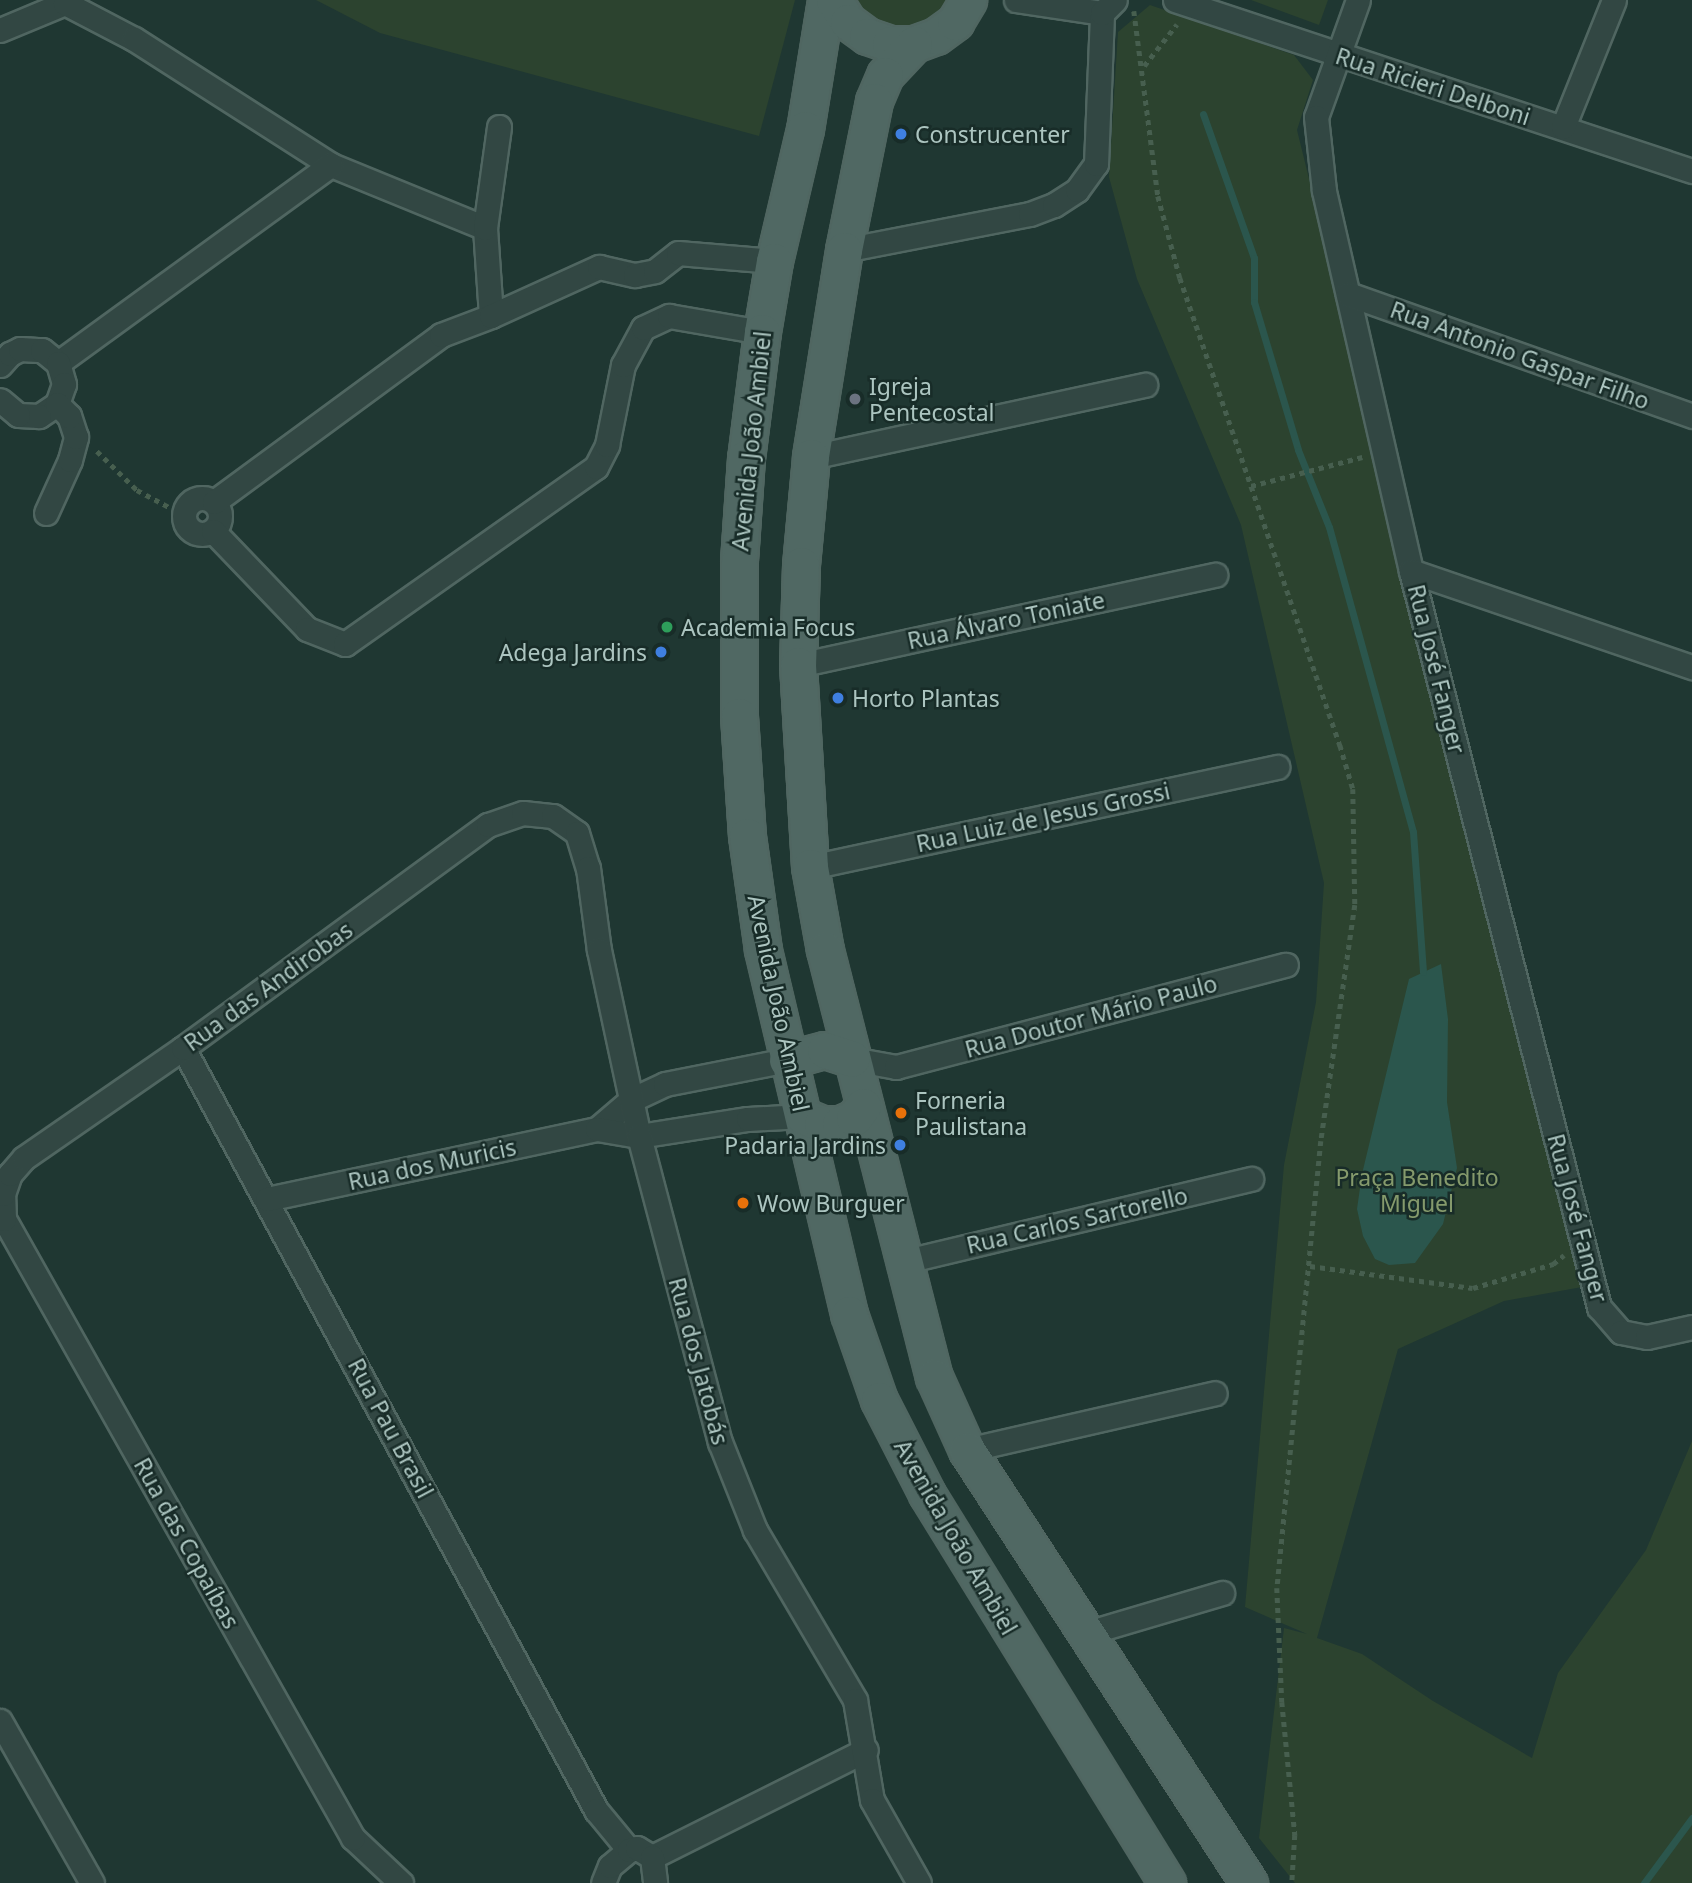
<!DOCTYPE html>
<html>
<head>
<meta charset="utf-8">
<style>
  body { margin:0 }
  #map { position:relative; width:1692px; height:1883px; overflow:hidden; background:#1f3732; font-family:"Noto Sans",sans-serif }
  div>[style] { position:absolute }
  .green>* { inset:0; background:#2c432f }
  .water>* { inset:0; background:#2b564d }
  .stream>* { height:7px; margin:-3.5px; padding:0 3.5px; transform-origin:3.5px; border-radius:3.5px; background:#2b564d }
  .path>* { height:4.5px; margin-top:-2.25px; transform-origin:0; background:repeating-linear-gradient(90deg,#475f4f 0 5px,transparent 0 10px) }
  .roads { filter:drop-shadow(2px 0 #506661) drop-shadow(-2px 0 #506661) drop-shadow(0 2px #506661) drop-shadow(0 -2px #506661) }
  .street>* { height:23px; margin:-11.5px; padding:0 11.5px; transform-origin:11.5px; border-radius:11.5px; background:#324743 }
  .street>.ring { margin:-11.5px; padding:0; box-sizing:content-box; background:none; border:23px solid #324743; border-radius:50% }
  .primary>* { height:35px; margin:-17.5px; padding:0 17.5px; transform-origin:17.5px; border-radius:17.5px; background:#506863 }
  .dots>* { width:19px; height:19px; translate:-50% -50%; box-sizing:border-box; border:4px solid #182c28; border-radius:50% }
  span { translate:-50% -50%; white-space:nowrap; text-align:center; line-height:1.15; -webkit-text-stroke:5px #182c28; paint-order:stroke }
  .street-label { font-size:23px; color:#acc5c0 }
  .poi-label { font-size:23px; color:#acc5c0 }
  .left { translate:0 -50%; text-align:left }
  .right { translate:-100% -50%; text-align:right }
  .park-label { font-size:23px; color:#859a6c }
</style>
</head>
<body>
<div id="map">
  <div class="green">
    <div style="clip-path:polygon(316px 0,795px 0,759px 136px,380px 33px)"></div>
    <div style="clip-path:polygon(854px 0,954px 0,932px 22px,911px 29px,888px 27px,868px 17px)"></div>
    <div style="clip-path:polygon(1251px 0,1328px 0,1319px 25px)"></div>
    <div style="clip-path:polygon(1150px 5px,1294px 55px,1313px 80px,1297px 130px,1582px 1287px,1504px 1301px,1398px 1349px,1317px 1638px,1362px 1654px,1433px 1701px,1532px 1758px,1558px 1673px,1646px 1550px,1692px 1441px,1692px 1883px,1295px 1883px,1259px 1838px,1284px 1628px,1307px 1634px,1245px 1607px,1284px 1165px,1316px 1002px,1324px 883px,1241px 525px,1137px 279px,1109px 177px,1118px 32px)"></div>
  </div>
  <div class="water">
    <div style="clip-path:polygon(1441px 964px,1448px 1019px,1447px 1102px,1457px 1168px,1443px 1224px,1415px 1263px,1389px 1265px,1375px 1259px,1363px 1236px,1357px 1209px,1362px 1174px,1409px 979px)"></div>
  </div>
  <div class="stream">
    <div style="left:1203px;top:114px;width:153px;rotate:70.5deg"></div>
    <div style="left:1254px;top:258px;width:44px;rotate:90deg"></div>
    <div style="left:1254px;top:302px;width:154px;rotate:73.4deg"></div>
    <div style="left:1298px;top:450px;width:83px;rotate:68.1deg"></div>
    <div style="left:1329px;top:527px;width:316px;rotate:74.6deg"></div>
    <div style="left:1413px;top:832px;width:140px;rotate:85.9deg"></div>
    <div style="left:1644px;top:1883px;width:81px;rotate:-53.6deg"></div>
  </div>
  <div class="path">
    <div style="left:1134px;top:11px;width:187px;rotate:82.6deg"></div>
    <div style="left:1158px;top:196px;width:85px;rotate:75deg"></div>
    <div style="left:1180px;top:278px;width:494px;rotate:71.1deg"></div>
    <div style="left:1340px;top:745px;width:46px;rotate:73.5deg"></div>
    <div style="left:1353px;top:789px;width:116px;rotate:89deg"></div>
    <div style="left:1355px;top:905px;width:238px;rotate:98.2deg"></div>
    <div style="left:1321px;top:1141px;width:449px;rotate:95.6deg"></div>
    <div style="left:1277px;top:1588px;width:114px;rotate:87.5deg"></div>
    <div style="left:1282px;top:1702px;width:134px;rotate:84.4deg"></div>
    <div style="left:1295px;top:1835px;width:48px;rotate:93.6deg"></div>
    <div style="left:1144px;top:66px;width:53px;rotate:-51.8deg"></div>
    <div style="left:97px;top:451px;width:56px;rotate:44.3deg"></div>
    <div style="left:137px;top:490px;width:53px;rotate:28deg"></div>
    <div style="left:1251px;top:486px;width:115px;rotate:-14.6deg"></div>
    <div style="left:1310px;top:1266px;width:164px;rotate:7.7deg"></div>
    <div style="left:1473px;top:1288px;width:84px;rotate:-16.7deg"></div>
    <div style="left:1553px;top:1264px;width:14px;rotate:-39deg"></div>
  </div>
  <div class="roads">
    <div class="street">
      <div style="left:1016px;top:0;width:87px;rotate:8.6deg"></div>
      <div style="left:1175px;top:0;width:545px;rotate:18.3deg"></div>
      <div style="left:1358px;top:0;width:124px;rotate:109.7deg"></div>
      <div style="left:1316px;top:117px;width:74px;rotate:83.8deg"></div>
      <div style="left:1324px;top:191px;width:390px;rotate:77.1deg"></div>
      <div style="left:1411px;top:571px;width:760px;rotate:75.67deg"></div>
      <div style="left:1599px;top:1307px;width:33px;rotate:49deg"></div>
      <div style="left:1621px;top:1332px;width:26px;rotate:11deg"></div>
      <div style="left:1647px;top:1337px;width:46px;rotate:-12.5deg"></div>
      <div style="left:0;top:30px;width:70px;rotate:-22.6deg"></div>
      <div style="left:65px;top:3px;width:78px;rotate:27.6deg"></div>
      <div style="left:134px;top:39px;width:234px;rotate:32.6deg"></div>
      <div style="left:331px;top:165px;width:166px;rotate:22.2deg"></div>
      <div style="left:1563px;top:127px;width:137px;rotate:-68.1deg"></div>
      <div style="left:844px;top:250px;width:189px;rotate:-11deg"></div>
      <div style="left:1030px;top:214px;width:26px;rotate:-21deg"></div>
      <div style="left:1054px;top:205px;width:27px;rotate:-33deg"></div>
      <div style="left:1077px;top:190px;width:32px;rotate:-54deg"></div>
      <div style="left:1096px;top:164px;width:151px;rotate:-87.7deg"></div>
      <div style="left:1102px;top:13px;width:18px;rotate:-45deg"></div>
      <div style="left:1348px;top:294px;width:365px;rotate:19.5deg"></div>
      <div style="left:491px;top:316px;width:88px;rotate:-93.9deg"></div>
      <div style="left:485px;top:228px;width:102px;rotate:-82.1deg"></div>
      <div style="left:58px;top:363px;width:337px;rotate:-36deg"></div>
      <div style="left:0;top:365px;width:15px;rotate:-48deg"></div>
      <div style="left:10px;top:354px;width:11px;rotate:-27deg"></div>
      <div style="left:20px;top:349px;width:22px;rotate:3deg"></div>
      <div style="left:42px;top:350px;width:21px;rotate:39deg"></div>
      <div style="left:58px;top:363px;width:22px;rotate:74deg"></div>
      <div style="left:64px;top:384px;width:21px;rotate:109deg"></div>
      <div style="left:57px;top:404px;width:22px;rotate:146deg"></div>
      <div style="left:39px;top:416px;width:21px;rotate:-177deg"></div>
      <div style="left:18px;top:415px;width:23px;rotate:-140deg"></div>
      <div style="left:811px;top:457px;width:342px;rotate:-12.2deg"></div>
      <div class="ring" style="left:184px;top:498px;width:13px;height:13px"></div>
      <div style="left:214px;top:502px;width:282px;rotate:-36.3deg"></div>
      <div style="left:441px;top:335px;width:53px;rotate:-20.8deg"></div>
      <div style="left:491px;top:316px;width:119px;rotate:-24.4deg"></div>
      <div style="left:599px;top:267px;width:37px;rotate:13deg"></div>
      <div style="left:635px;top:275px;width:20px;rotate:-11deg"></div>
      <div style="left:655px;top:271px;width:29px;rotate:-38deg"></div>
      <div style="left:678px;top:253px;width:96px;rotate:4.8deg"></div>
      <div style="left:46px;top:513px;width:58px;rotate:-65.6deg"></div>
      <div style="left:70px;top:460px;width:24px;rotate:-75deg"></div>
      <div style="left:76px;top:437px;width:22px;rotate:-108deg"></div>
      <div style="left:69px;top:416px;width:17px;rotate:-135deg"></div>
      <div style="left:213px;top:531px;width:136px;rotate:46.2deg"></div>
      <div style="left:307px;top:629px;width:41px;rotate:21.5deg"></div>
      <div style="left:345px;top:644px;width:307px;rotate:-35.2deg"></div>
      <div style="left:596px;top:467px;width:25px;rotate:-63deg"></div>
      <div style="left:607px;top:445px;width:82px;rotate:-78.7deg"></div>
      <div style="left:623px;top:365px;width:42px;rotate:-61.6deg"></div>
      <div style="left:643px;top:328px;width:29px;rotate:-25deg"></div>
      <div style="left:669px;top:316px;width:94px;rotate:9.8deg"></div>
      <div style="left:1411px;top:571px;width:297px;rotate:18.9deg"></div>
      <div style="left:798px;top:665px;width:427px;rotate:-12.2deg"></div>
      <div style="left:810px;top:867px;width:478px;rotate:-12.1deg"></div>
      <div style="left:183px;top:1048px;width:867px;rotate:61.54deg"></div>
      <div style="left:596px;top:1810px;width:52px;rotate:50.5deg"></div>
      <div style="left:852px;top:1059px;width:45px;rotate:10.3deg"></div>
      <div style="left:896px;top:1067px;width:403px;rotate:-14.7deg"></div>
      <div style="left:597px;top:1129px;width:45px;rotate:-40.5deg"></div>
      <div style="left:631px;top:1100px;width:38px;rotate:-25deg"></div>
      <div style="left:665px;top:1084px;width:124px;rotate:-11.1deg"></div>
      <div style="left:267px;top:1199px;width:337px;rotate:-12deg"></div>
      <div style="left:597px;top:1129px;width:43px;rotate:9.5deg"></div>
      <div style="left:639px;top:1136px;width:110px;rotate:-8.9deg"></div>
      <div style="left:748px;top:1119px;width:55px;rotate:-3.1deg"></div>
      <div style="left:902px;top:1262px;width:359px;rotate:-13.4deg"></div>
      <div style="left:967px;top:1450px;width:254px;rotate:-12.9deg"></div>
      <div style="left:1087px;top:1633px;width:141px;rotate:-16.5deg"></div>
      <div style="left:0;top:1721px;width:186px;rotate:60.4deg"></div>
      <div style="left:652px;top:1857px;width:239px;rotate:-26.6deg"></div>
      <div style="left:401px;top:1883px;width:66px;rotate:-136.8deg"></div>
      <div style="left:353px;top:1838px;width:711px;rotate:-119.41deg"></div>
      <div style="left:4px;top:1219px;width:25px;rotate:-92deg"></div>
      <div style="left:3px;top:1194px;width:21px;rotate:-71deg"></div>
      <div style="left:10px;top:1174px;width:21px;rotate:-49deg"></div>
      <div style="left:24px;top:1158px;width:193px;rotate:-34.7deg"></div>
      <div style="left:183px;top:1048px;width:378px;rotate:-36.2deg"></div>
      <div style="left:488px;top:825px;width:37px;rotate:-19deg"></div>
      <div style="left:523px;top:813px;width:30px;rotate:6deg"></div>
      <div style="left:553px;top:816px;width:29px;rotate:35deg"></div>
      <div style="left:577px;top:833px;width:37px;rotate:73deg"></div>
      <div style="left:588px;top:868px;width:83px;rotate:82.4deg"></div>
      <div style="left:599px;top:950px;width:190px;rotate:77.9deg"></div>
      <div style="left:639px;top:1136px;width:317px;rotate:75.2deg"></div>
      <div style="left:720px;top:1442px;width:95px;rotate:68.3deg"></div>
      <div style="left:755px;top:1530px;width:197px;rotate:59.5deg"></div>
      <div style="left:855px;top:1700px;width:101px;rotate:80.4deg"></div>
      <div style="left:872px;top:1800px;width:95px;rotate:60.5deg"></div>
      <div style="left:603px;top:1883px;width:18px;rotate:-68deg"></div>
      <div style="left:610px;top:1866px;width:25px;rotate:-40deg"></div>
      <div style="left:629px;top:1850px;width:8px;rotate:-14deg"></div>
      <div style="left:637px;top:1848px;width:17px;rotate:31deg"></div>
      <div style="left:652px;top:1857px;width:26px;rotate:83deg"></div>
    </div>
    <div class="primary">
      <div style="left:826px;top:0;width:131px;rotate:99.2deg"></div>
      <div style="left:805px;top:129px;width:136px;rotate:103.2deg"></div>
      <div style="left:774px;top:261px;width:72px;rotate:99.6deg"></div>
      <div style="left:762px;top:332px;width:127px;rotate:97.2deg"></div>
      <div style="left:746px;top:458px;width:104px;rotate:93.9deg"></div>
      <div style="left:739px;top:562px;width:154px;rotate:90deg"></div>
      <div style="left:739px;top:716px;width:120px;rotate:86.2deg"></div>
      <div style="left:747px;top:836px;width:115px;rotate:82deg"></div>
      <div style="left:763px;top:950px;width:374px;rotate:76.7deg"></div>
      <div style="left:849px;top:1314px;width:91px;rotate:70.8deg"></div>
      <div style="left:879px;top:1400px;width:106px;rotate:62.9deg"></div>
      <div style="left:927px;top:1494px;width:457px;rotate:58.3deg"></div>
      <div style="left:834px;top:0;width:26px;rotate:58deg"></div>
      <div style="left:848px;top:22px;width:24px;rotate:36deg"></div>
      <div style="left:867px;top:36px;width:24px;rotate:19deg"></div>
      <div style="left:890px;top:44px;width:24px"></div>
      <div style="left:914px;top:44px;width:23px;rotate:-20deg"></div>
      <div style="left:936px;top:36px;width:24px;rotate:-36deg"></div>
      <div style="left:955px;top:22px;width:26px;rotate:-59deg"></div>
      <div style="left:914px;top:44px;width:42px;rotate:133.1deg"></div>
      <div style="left:885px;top:75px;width:28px;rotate:113deg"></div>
      <div style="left:874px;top:101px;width:152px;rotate:101.4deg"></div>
      <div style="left:844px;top:250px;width:210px;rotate:99.1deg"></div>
      <div style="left:811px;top:457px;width:108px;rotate:95.3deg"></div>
      <div style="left:801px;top:565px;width:100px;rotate:91.7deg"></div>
      <div style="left:798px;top:665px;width:202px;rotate:86.6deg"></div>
      <div style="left:810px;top:867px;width:84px;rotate:79.8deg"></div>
      <div style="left:825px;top:950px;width:441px;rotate:75.7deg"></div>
      <div style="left:934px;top:1377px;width:80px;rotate:65.7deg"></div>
      <div style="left:967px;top:1450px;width:517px;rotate:56.93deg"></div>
      <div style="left:787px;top:1060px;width:39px;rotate:-15deg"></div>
      <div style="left:825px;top:1050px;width:28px;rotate:18deg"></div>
      <div style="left:803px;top:1116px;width:21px;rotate:23deg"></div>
      <div style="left:822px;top:1124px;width:18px"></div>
      <div style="left:840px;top:1124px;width:15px;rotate:-23deg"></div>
      <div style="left:854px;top:1118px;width:15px;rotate:-53deg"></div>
    </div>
  </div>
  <div class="dots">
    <div style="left:901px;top:134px;background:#3f7fe0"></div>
    <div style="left:855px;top:399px;background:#6b7280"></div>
    <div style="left:667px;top:627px;background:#2e9e5b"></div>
    <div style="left:661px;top:652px;background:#3f7fe0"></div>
    <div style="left:838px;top:698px;background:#3f7fe0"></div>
    <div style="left:901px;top:1113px;background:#e8710a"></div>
    <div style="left:900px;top:1145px;background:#3f7fe0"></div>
    <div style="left:743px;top:1203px;background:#e8710a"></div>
  </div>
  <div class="street-label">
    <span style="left:1433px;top:86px;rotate:18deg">Rua Ricieri Delboni</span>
    <span style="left:1520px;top:355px;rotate:20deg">Rua Antonio Gaspar Filho</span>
    <span style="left:751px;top:441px;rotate:-84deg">Avenida João Ambiel</span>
    <span style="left:1006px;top:620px;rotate:-12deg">Rua Álvaro Toniate</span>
    <span style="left:1437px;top:669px;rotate:76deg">Rua José Fanger</span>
    <span style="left:1043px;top:817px;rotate:-12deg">Rua Luiz de Jesus Grossi</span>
    <span style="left:268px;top:986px;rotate:-36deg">Rua das Andirobas</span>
    <span style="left:779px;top:1003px;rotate:78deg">Avenida João Ambiel</span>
    <span style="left:1091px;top:1016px;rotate:-15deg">Rua Doutor Mário Paulo</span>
    <span style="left:432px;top:1164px;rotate:-12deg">Rua dos Muricis</span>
    <span style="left:1578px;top:1218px;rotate:75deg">Rua José Fanger</span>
    <span style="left:1077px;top:1220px;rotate:-13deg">Rua Carlos Sartorello</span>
    <span style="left:699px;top:1361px;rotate:75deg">Rua dos Jatobás</span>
    <span style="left:391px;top:1428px;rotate:62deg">Rua Pau Brasil</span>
    <span style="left:956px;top:1537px;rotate:60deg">Avenida João Ambiel</span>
    <span style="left:187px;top:1543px;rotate:61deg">Rua das Copaíbas</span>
  </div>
  <div class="poi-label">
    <span class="left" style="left:915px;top:134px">Construcenter</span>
    <span class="left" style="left:869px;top:399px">Igreja<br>Pentecostal</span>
    <span class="left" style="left:681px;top:627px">Academia Focus</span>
    <span class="right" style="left:647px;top:652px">Adega Jardins</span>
    <span class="left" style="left:852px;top:698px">Horto Plantas</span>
    <span class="left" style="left:915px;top:1113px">Forneria<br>Paulistana</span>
    <span class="right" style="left:886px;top:1145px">Padaria Jardins</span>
    <span class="left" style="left:757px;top:1203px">Wow Burguer</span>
  </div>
  <div class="park-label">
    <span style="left:1417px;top:1190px">Praça Benedito<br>Miguel</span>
  </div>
</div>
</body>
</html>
